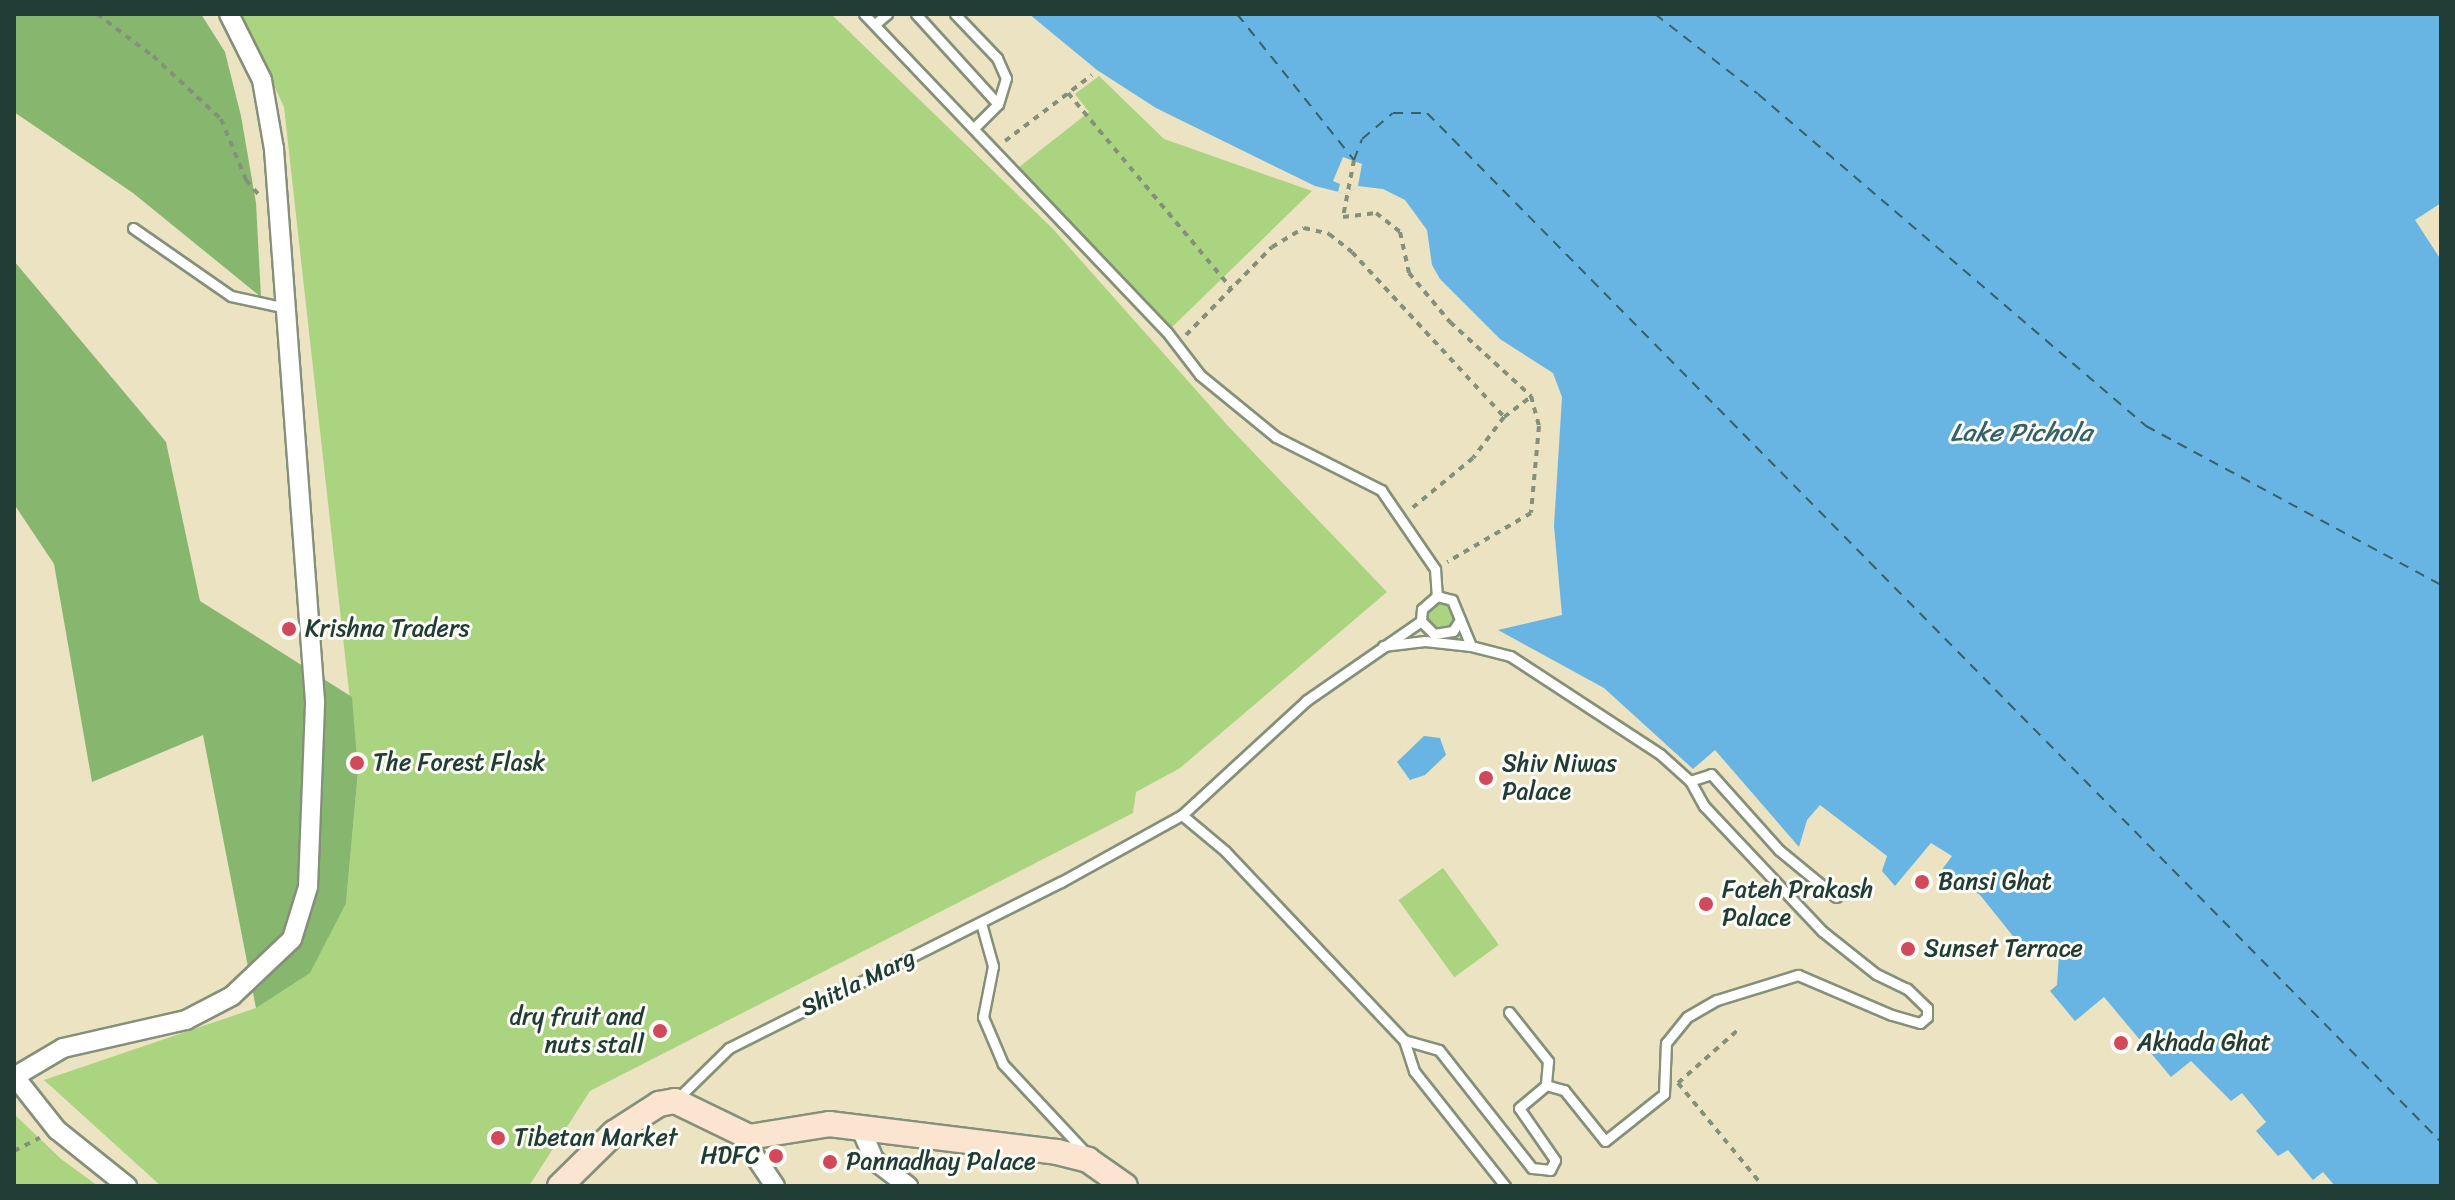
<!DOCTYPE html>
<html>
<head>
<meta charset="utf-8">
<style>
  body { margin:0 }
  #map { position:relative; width:2455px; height:1200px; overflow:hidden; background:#ebe3c1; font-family:Sriracha,sans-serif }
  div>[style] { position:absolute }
  .green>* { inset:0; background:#aad47f; transform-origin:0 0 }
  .round { border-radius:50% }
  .forest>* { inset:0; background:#87b66e }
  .water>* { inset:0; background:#68b4e2 }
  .pier>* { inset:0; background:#ebe3c1 }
  .ferry>* { height:2px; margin-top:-1px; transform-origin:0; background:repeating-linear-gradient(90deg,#356168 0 10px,transparent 0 18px) }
  .path>* { height:4px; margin-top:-2px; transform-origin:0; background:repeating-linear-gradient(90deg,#85907a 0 6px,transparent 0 12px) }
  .roads { filter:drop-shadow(2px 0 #85907a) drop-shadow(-2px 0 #85907a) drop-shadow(0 2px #85907a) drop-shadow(0 -2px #85907a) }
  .service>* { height:9px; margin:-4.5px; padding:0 4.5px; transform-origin:4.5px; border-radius:4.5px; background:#fff }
  .minor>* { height:18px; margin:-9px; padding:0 9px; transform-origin:9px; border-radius:9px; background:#fff }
  .secondary>* { height:24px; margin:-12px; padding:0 12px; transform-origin:12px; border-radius:12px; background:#fce5d0 }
  .dots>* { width:22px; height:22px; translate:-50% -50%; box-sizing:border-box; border:4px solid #fdfcf7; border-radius:50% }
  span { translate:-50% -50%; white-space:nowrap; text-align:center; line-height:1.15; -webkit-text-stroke:6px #fdfcf7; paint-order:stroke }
  .poi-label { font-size:24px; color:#1f3d34 }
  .left { translate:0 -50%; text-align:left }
  .right { translate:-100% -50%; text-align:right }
  .street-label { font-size:24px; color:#1f3d34 }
  .water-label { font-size:26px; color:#356168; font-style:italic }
  .frame { position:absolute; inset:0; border:16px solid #1f3d34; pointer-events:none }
</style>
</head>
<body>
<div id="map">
  <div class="green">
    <div style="clip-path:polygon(241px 14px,831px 14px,1053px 229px,1228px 426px,1387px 592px,1180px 768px,1136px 792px,1133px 813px,590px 1091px,529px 1186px,161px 1186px,44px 1080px,256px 1008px,346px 903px,358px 772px,284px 107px)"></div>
    <div style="clip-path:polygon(1099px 76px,1164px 139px,1312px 191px,1167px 332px,1014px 171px,1089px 112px,1075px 94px)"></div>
    <div class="round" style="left:1428px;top:602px;width:26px;height:26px"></div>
    <div style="left:1443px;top:868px;width:95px;height:55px;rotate:54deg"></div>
    <div style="clip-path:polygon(14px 1114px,61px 1159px,98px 1186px,14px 1186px)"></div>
  </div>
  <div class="forest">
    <div style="clip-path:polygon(14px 14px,201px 14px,225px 52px,241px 116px,256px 203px,261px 297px,133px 193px,14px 112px)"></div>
    <div style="clip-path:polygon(14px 261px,166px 442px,200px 601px,352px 697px,358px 772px,346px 903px,310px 973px,256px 1008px,203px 735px,92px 782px,54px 564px,14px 504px)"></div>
  </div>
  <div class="water">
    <div style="clip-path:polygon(1029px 14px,2441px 14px,2441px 203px,2415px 220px,2441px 260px,2441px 1186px,2335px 1186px,2323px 1172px,2313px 1180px,2288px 1150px,2278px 1156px,2256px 1131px,2266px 1122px,2242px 1093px,2231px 1101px,2191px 1061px,2171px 1077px,2104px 997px,2075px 1021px,2050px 991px,2057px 985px,2059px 954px,2017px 941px,1980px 895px,1941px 871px,1952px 856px,1931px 843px,1895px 886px,1882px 871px,1887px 856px,1820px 805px,1807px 820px,1799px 847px,1715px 750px,1693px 769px,1604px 688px,1498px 630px,1562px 615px,1554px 526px,1562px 397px,1553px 373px,1500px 339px,1440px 279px,1432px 265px,1427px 230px,1405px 200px,1383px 189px,1358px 186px,1347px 194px,1315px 186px,1156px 108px,1097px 70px)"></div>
    <div style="clip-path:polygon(1424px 736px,1440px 738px,1446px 755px,1425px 775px,1410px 780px,1397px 762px)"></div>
  </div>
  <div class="pier">
    <div style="clip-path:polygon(1343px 157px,1362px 164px,1358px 186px,1347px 194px,1338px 192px,1340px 184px,1333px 181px)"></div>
  </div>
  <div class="ferry">
    <div style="left:1237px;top:14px;width:187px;rotate:51.3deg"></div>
    <div style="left:1655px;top:14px;width:130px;rotate:37.8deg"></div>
    <div style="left:1758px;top:94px;width:511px;rotate:40.55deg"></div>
    <div style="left:2146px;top:426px;width:335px;rotate:28.3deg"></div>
    <div style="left:1354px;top:160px;width:22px;rotate:-69deg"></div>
    <div style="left:1362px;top:139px;width:40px;rotate:-40deg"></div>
    <div style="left:1393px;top:113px;width:34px"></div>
    <div style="left:1427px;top:113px;width:1445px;rotate:45.42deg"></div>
  </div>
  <div class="path">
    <div style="left:97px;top:14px;width:70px;rotate:36.9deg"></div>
    <div style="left:153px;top:56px;width:93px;rotate:42.8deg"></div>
    <div style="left:221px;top:119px;width:66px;rotate:67.7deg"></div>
    <div style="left:246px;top:180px;width:20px;rotate:49deg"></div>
    <div style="left:1068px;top:93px;width:254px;rotate:50.1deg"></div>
    <div style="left:1005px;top:141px;width:109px;rotate:-37.2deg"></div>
    <div style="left:1354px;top:160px;width:58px;rotate:100.9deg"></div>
    <div style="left:1343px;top:217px;width:33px;rotate:-7deg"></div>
    <div style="left:1376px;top:213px;width:31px;rotate:38deg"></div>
    <div style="left:1400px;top:232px;width:42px;rotate:77.6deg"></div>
    <div style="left:1409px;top:273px;width:64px;rotate:50.1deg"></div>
    <div style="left:1450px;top:322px;width:110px;rotate:42.4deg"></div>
    <div style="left:1531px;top:396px;width:31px;rotate:75deg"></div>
    <div style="left:1539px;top:426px;width:87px;rotate:95.3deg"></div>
    <div style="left:1531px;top:513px;width:97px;rotate:149.7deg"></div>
    <div style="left:1186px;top:335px;width:123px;rotate:-45.7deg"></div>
    <div style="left:1272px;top:247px;width:37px;rotate:-31deg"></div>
    <div style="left:1304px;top:228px;width:26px;rotate:13deg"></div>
    <div style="left:1329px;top:234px;width:29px;rotate:38deg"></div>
    <div style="left:1352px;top:252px;width:224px;rotate:47.3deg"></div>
    <div style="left:1504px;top:417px;width:51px;rotate:127.1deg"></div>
    <div style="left:1473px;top:458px;width:80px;rotate:140.6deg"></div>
    <div style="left:1504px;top:417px;width:34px;rotate:-37deg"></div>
    <div style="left:1678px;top:1083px;width:134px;rotate:50.5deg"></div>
    <div style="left:1678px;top:1083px;width:83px;rotate:-41.6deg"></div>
    <div style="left:14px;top:1151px;width:29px;rotate:-27deg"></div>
  </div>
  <div class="roads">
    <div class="service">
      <div style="left:864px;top:14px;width:439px;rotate:46.4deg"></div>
      <div style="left:1167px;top:332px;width:54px;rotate:52.5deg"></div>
      <div style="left:1200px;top:375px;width:98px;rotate:39.2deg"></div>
      <div style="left:1276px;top:437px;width:118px;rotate:26.8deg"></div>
      <div style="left:1381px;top:490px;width:96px;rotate:55.6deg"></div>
      <div style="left:1435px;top:569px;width:27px;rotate:86deg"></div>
      <div style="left:916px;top:14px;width:122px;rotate:47.7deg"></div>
      <div style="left:955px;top:14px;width:61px;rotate:46.3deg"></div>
      <div style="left:997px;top:58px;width:22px;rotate:66deg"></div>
      <div style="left:1006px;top:78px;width:27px;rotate:107deg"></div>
      <div style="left:998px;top:104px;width:34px;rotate:135deg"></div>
      <div style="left:875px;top:24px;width:16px;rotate:-40deg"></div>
      <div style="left:133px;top:228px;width:119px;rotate:34.8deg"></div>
      <div style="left:231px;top:296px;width:56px;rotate:12.3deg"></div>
      <div style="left:1421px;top:621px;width:139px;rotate:145.3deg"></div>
      <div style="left:1307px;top:700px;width:170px;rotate:137.4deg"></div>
      <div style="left:1182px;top:815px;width:56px;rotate:39.9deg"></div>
      <div style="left:1225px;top:851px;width:260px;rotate:46.6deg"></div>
      <div style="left:1404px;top:1040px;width:36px;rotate:16deg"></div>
      <div style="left:1439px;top:1050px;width:150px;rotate:51.8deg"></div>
      <div style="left:1532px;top:1168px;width:18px;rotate:6deg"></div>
      <div style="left:1550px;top:1170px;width:11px;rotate:-63deg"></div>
      <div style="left:1555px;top:1160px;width:63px;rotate:-124.7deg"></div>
      <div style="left:1519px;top:1108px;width:35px;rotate:-40deg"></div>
      <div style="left:1546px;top:1085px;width:19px;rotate:16deg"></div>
      <div style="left:1564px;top:1090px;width:65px;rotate:51.2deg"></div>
      <div style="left:1605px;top:1141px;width:75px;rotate:-38.5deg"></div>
      <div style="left:1664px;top:1094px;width:51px;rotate:-87.8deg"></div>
      <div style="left:1666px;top:1043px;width:33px;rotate:-51deg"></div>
      <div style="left:1687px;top:1017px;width:34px;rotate:-30deg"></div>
      <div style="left:1717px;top:1000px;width:85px;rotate:-17.2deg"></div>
      <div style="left:1798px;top:975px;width:102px;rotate:23.1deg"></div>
      <div style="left:1892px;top:1015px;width:29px;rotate:16deg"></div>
      <div style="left:1920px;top:1023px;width:9px;rotate:-41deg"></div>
      <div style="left:1927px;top:1017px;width:9px;rotate:-90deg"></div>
      <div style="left:1927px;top:1008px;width:28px;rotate:-136deg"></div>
      <div style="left:1907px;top:989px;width:34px;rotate:-154deg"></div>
      <div style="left:1876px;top:974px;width:69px;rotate:-141.5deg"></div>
      <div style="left:1822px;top:931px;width:172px;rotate:-133.3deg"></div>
      <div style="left:1704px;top:806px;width:29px;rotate:-119deg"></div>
      <div style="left:1690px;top:781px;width:40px;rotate:-138deg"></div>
      <div style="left:1660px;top:754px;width:179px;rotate:-146.8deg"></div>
      <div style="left:1510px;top:656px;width:40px;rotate:-165.6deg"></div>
      <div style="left:1471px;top:646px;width:50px;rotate:-112.4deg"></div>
      <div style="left:1452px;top:600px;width:16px;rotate:-165deg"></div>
      <div style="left:1437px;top:596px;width:20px;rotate:139deg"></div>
      <div style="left:1422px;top:609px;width:12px;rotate:95deg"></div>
      <div style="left:1421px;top:621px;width:18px;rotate:45deg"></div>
      <div style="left:1434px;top:634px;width:19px;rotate:-9deg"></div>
      <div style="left:1453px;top:631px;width:13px;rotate:-58deg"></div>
      <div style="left:1383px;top:646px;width:42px;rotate:-6.8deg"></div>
      <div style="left:1425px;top:641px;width:46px;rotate:6.2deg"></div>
      <div style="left:1690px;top:781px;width:22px;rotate:-18deg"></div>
      <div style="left:1711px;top:774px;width:102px;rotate:48.2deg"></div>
      <div style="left:1779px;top:850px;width:74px;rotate:39.5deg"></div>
      <div style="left:981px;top:923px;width:45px;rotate:74.4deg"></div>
      <div style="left:993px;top:966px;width:52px;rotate:101.1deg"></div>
      <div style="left:983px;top:1017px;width:51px;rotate:66.9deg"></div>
      <div style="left:1003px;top:1064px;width:122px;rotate:47deg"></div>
      <div style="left:1509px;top:1012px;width:63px;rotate:51.5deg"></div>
      <div style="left:1548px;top:1061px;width:24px;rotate:95deg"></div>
      <div style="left:1404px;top:1040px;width:33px;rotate:72deg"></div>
      <div style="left:1414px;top:1071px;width:147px;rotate:51.6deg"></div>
      <div style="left:676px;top:1100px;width:74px;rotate:-44.5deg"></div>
      <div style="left:729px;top:1048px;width:371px;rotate:-26.6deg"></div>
      <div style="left:1061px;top:882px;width:138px;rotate:-29deg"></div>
    </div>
    <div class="minor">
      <div style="left:14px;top:1077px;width:57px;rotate:-30.6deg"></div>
      <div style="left:63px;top:1048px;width:126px;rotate:-12.8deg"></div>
      <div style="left:186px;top:1020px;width:52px;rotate:-27.6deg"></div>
      <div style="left:232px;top:996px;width:83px;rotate:-43.5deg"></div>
      <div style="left:292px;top:939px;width:54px;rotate:-72.9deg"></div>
      <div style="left:308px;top:887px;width:186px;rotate:-87.8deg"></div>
      <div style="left:315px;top:701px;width:554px;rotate:-94.25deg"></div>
      <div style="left:274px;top:149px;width:70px;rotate:-99.9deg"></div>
      <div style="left:262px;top:80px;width:74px;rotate:-116.6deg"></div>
      <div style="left:15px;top:1077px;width:68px;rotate:51.6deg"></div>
      <div style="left:57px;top:1130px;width:90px;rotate:38.7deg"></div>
      <div style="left:861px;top:1129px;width:34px;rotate:67deg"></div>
      <div style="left:874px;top:1160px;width:43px;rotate:37.4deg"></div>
      <div style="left:740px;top:1134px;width:63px;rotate:56.1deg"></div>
    </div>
    <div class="secondary">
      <div style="left:560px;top:1186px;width:76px;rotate:-44.5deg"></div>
      <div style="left:614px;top:1133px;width:54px;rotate:-32.8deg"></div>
      <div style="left:659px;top:1104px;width:16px;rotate:-11deg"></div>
      <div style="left:675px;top:1101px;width:82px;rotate:25.9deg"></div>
      <div style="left:749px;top:1137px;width:81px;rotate:-9.2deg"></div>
      <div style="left:829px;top:1124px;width:230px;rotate:7deg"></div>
      <div style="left:1057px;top:1152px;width:32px;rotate:14deg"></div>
      <div style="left:1088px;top:1160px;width:45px;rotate:35.1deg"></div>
    </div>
  </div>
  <div class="dots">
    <div style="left:289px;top:629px;background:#d1495b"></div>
    <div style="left:357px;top:763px;background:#d1495b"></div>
    <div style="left:1486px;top:778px;background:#d1495b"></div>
    <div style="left:1922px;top:882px;background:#d1495b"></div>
    <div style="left:1706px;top:904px;background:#d1495b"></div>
    <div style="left:1908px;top:949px;background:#d1495b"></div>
    <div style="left:660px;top:1031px;background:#d1495b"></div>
    <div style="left:2121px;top:1043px;background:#d1495b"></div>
    <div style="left:498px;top:1138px;background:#d1495b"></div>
    <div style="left:776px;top:1156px;background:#d1495b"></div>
    <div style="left:830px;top:1162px;background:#d1495b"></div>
  </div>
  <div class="poi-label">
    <span class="left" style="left:305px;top:629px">Krishna Traders</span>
    <span class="left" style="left:373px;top:763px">The Forest Flask</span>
    <span class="left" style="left:1502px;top:778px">Shiv Niwas<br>Palace</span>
    <span class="left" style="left:1938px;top:882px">Bansi Ghat</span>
    <span class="left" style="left:1722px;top:904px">Fateh Prakash<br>Palace</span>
    <span class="left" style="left:1924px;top:949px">Sunset Terrace</span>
    <span class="right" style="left:644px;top:1031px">dry fruit and<br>nuts stall</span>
    <span class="left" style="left:2137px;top:1043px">Akhada Ghat</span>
    <span class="left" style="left:514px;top:1138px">Tibetan Market</span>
    <span class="right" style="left:760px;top:1156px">HDFC</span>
    <span class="left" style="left:846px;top:1162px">Pannadhay Palace</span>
  </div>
  <div class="street-label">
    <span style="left:858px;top:983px;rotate:-26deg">Shitla Marg</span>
  </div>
  <div class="water-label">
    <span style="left:2021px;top:433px">Lake Pichola</span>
  </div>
  <div class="frame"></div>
</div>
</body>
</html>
